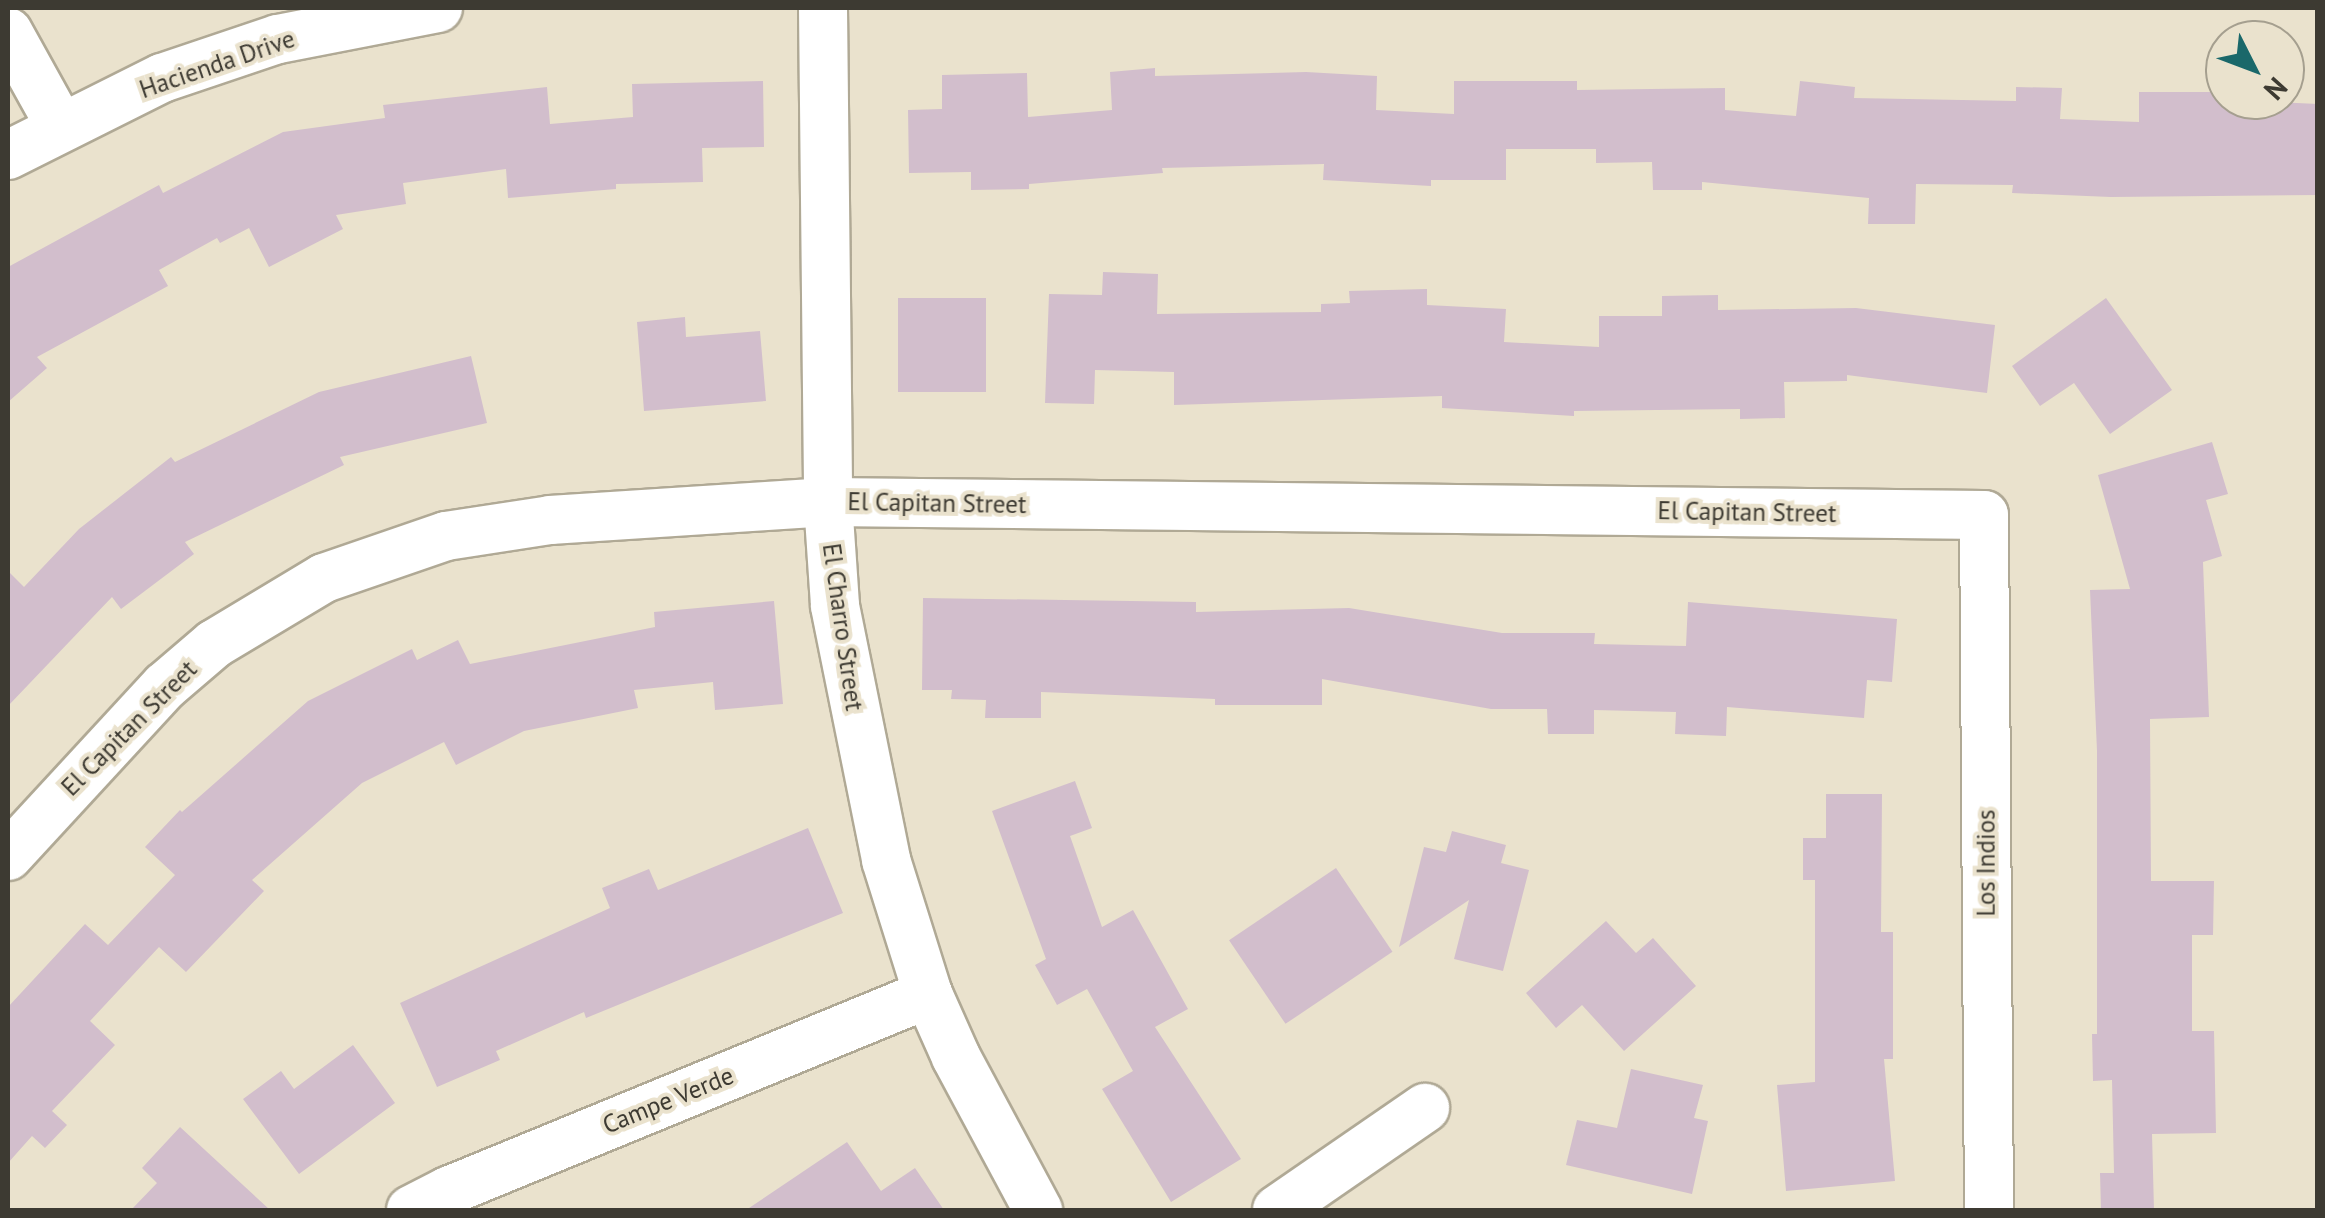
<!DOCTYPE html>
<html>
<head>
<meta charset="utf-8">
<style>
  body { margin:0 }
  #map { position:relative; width:2325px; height:1218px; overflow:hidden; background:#eae2cd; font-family:"PT Sans",sans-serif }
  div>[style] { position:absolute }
  .building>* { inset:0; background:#d2becc; transform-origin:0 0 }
  .roads { filter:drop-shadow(2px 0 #b0a995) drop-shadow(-2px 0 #b0a995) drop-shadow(0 2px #b0a995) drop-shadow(0 -2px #b0a995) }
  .minor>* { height:48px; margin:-24px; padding:0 24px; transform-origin:24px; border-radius:24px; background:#fff }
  span { translate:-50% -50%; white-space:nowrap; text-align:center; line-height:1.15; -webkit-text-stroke:8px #eae2cd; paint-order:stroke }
  .street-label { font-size:25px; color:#3d3a32 }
  .frame { position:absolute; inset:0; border:10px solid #3d3a32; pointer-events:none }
  .north { position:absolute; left:2205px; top:20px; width:100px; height:100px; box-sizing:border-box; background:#eae2cd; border:2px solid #a59f8f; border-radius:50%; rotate:132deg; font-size:28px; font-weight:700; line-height:40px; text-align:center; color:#3d3a32 }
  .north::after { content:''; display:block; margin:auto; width:35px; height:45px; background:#1a686a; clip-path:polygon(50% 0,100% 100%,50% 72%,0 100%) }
</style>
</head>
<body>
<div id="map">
  <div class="building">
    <div style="clip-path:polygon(1155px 68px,1155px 76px,1306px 72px,1377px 76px,1376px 110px,1454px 114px,1454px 81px,1577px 81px,1577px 90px,1725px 88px,1725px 110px,1796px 116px,1800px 81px,1855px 87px,1854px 98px,2016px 101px,2016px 87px,2062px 88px,2060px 119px,2139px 122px,2139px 92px,2225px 92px,2225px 100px,2318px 104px,2318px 195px,2111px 197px,2012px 193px,2013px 185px,1916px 184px,1915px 224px,1868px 224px,1869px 198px,1702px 182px,1702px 190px,1653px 190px,1652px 162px,1596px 163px,1596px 149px,1506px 149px,1506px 180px,1431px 180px,1431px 186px,1323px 180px,1324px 164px,1162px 168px,1163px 173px,1029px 184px,1029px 189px,971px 190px,971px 172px,909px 173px,908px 110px,942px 109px,942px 75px,1027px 73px,1028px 117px,1112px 110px,1110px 72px)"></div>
    <div style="clip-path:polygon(763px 81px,764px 147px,702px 148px,703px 182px,616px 184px,616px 189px,508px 198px,506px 169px,403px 183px,406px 204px,336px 215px,343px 229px,269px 267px,249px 228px,220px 243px,217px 238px,159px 270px,168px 286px,37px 357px,47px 368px,8px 402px,8px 267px,159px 185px,163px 193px,283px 132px,385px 118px,383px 105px,547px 87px,550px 124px,633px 117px,632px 84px)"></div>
    <div style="clip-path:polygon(1103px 272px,1158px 274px,1157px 314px,1321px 312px,1321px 304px,1350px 303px,1349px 291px,1427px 289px,1427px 305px,1506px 309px,1504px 342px,1599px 347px,1599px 316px,1662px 316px,1662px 296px,1718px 295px,1718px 310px,1856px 308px,1995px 325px,1987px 393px,1847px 375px,1847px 381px,1784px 382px,1785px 418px,1740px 419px,1740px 409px,1574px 411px,1574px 416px,1442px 408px,1442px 396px,1174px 405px,1174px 372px,1095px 370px,1094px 404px,1045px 403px,1049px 294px,1102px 295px)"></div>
    <div style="left:898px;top:298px;width:88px;height:94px"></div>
    <div style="clip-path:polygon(2106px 298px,2172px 390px,2110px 434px,2074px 383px,2040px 406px,2012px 366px)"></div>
    <div style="clip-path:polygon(685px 317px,686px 337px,760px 331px,766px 401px,644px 411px,637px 322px)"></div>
    <div style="clip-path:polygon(471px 356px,487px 423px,340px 457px,344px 465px,185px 542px,194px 554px,121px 609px,112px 597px,8px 706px,8px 571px,24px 587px,79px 529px,171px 457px,175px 462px,319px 392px)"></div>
    <div style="clip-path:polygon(2212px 442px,2228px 494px,2206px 500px,2222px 556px,2203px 562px,2209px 717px,2150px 719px,2151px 881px,2214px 881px,2213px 935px,2192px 935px,2192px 1031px,2214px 1031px,2216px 1133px,2152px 1134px,2154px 1210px,2101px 1210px,2100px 1173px,2114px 1173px,2112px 1080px,2093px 1081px,2092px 1034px,2097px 1034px,2097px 751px,2090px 590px,2130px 589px,2098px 475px)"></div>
    <div style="clip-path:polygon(923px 598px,1196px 602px,1196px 612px,1349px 608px,1502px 633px,1595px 633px,1594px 644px,1686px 646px,1688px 602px,1897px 619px,1892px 682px,1867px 680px,1864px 718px,1727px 707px,1726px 736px,1675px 734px,1676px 712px,1594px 710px,1594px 734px,1548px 734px,1547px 709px,1491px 709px,1322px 679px,1322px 705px,1215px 705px,1215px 699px,1041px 692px,1041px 718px,985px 718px,986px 700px,951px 699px,952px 690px,922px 690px)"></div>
    <div style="clip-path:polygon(774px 601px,783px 704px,715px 710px,713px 682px,634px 690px,638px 708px,524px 731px,456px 765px,444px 742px,362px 783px,252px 880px,264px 891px,186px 972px,159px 947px,90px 1021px,115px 1045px,52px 1111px,67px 1125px,45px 1148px,32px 1136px,8px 1163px,8px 1007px,85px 924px,108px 945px,175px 875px,145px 847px,180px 810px,182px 812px,308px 701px,412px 649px,417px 660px,458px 640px,470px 664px,655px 627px,654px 612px)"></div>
    <div style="clip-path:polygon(1075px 781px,1092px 828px,1070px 836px,1102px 927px,1133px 910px,1188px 1009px,1155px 1027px,1241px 1159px,1171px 1202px,1102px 1089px,1133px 1071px,1087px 989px,1057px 1005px,1035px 965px,1046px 959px,992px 811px)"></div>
    <div style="clip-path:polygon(1826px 794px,1882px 794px,1881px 932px,1893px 932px,1893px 1059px,1884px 1059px,1895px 1181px,1786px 1191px,1777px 1085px,1815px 1082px,1815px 880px,1803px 880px,1803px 838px,1826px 838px)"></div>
    <div style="clip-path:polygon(808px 828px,843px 913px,586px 1018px,584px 1012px,496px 1051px,500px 1060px,437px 1087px,400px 1003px,610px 908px,602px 888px,649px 869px,658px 890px)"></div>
    <div style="clip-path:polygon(1452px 831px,1506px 845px,1501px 863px,1529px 870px,1503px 971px,1454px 959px,1469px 900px,1399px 947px,1424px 847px,1446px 852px)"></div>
    <div style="left:1336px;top:868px;width:101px;height:129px;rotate:56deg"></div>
    <div style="clip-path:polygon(1606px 921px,1636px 953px,1653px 938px,1696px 986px,1624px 1051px,1582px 1005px,1556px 1028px,1526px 993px)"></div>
    <div style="clip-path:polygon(353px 1045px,395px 1103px,299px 1174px,243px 1099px,281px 1071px,294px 1089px)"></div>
    <div style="clip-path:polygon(1631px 1069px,1703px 1085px,1694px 1118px,1708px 1121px,1692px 1194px,1566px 1165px,1577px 1120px,1617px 1128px)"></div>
    <div style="clip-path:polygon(180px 1127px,270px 1210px,131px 1210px,157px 1183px,142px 1168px)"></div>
    <div style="clip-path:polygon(847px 1142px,881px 1191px,915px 1168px,944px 1210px,746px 1210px)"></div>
  </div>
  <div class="roads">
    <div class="minor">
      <div style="left:823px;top:8px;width:494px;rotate:89.4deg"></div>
      <div style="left:828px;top:502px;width:104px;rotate:86.1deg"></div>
      <div style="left:835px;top:606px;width:259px;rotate:78.6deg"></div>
      <div style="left:886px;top:860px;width:140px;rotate:72.6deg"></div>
      <div style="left:928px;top:994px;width:69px;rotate:66deg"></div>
      <div style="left:956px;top:1057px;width:174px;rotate:61.8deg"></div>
      <div style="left:8px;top:32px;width:107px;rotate:61deg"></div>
      <div style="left:8px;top:155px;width:172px;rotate:-26.6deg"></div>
      <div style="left:162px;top:78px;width:122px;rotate:-18.6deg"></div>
      <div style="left:278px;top:39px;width:163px;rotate:-11deg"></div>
      <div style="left:8px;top:856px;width:231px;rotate:-47.3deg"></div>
      <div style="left:165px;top:686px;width:65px;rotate:-40.6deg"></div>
      <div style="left:214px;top:644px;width:128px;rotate:-31deg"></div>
      <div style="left:324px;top:578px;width:129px;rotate:-19deg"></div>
      <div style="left:446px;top:536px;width:105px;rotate:-8.7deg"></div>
      <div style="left:550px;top:520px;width:279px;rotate:-3.7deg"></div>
      <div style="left:828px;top:502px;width:1156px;rotate:0.64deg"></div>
      <div style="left:1984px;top:515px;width:695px;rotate:89.59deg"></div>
      <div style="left:411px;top:1210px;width:42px;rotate:-27.2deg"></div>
      <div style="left:448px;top:1191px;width:519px;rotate:-22.31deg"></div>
      <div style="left:1277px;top:1210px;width:180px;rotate:-34.6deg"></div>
    </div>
  </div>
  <div class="street-label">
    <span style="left:217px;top:64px;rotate:-19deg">Hacienda Drive</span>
    <span style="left:937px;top:503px;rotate:1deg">El Capitan Street</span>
    <span style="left:1747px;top:512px;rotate:1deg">El Capitan Street</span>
    <span style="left:843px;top:627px;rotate:82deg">El Charro Street</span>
    <span style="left:129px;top:728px;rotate:-45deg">El Capitan Street</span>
    <span style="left:1986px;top:863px;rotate:-90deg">Los Indios</span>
    <span style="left:668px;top:1100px;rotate:-22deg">Campe Verde</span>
  </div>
  <div class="frame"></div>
  <div class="north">N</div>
</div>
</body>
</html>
